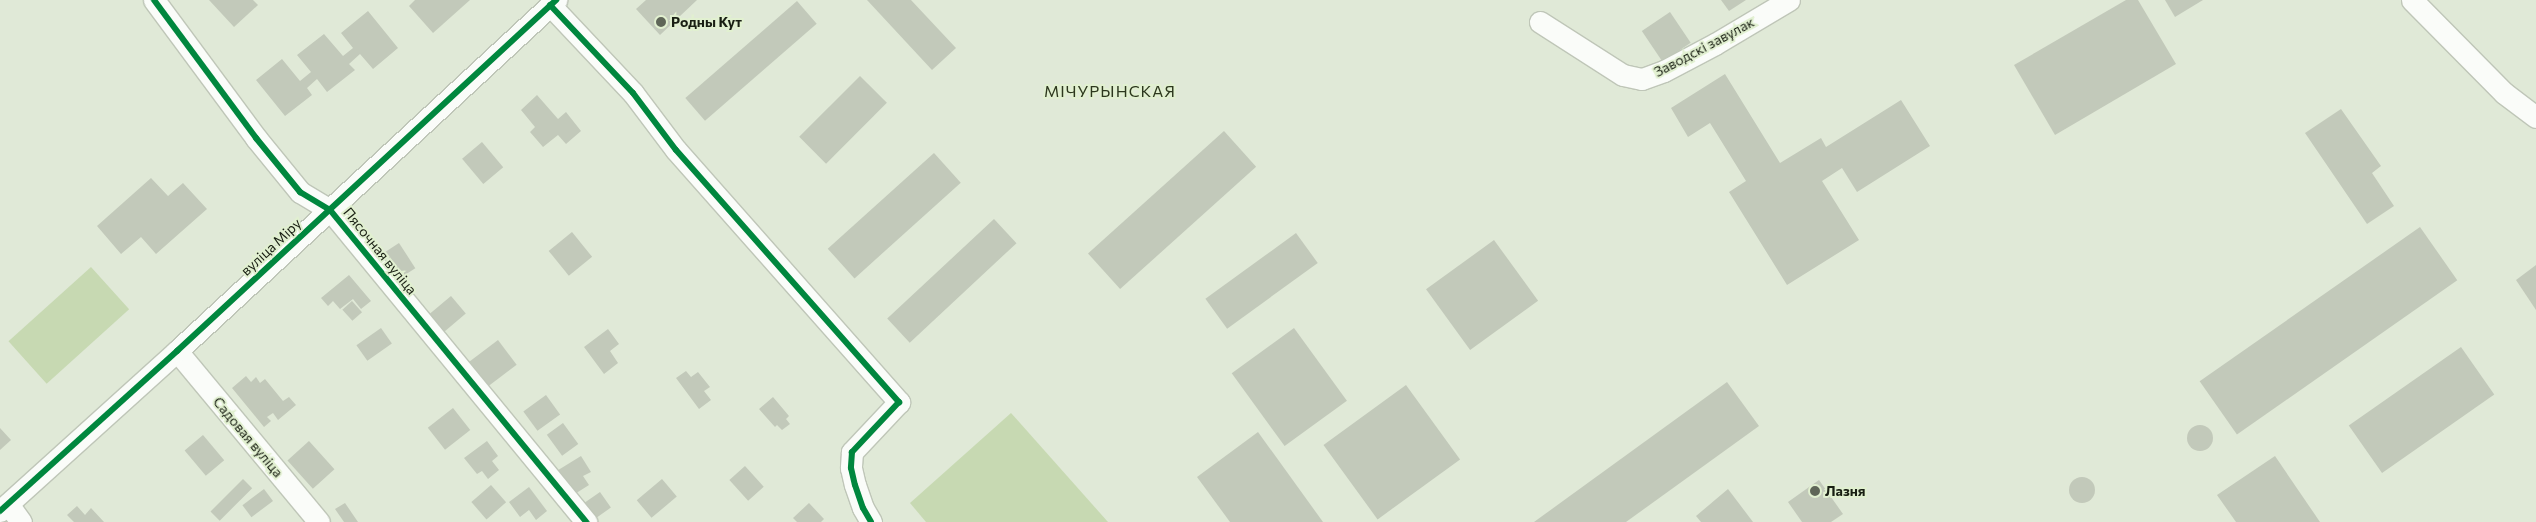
<!DOCTYPE html>
<html>
<head>
<meta charset="utf-8">
<style>
  body { margin:0 }
  #map { position:relative; width:2536px; height:522px; overflow:hidden; background:#e0e9d7; font-family:Commissioner,sans-serif }
  div>[style] { position:absolute }
  .green>* { inset:0; background:#c7d9b2; transform-origin:0 0 }
  .building>* { inset:0; background:#c2c9ba; transform-origin:0 0 }
  .round { border-radius:50% }
  .roads { filter:drop-shadow(1px 0 #bfc6b8) drop-shadow(-1px 0 #bfc6b8) drop-shadow(0 1px #bfc6b8) drop-shadow(0 -1px #bfc6b8) }
  .street>* { height:21px; margin:-10.5px; padding:0 10.5px; transform-origin:10.5px; border-radius:10.5px; background:#fafcf9 }
  .cycleway>* { height:6px; margin:-3px; padding:0 3px; transform-origin:3px; border-radius:3px; background:#00873e }
  .dots>* { width:14px; height:14px; translate:-50% -50%; box-sizing:border-box; border:2px solid #e1f0d0; border-radius:50% }
  span { translate:-50% -50%; white-space:nowrap; text-align:center; line-height:1.15; -webkit-text-stroke:4px #e1f0d0; paint-order:stroke }
  .poi-label { font-size:14px; color:#191f13; font-weight:700 }
  .left { translate:0 -50%; text-align:left }
  .street-label { font-size:14px; color:#191f13 }
  .quarter-label { font-size:16px; color:#2c371d; letter-spacing:1px }
</style>
</head>
<body>
<div id="map">
  <div class="green">
    <div style="left:91px;top:267px;width:57px;height:111px;rotate:48deg"></div>
    <div style="clip-path:polygon(1011px 413px,1108px 522px,926px 522px,910px 503px)"></div>
  </div>
  <div class="building">
    <div style="clip-path:polygon(209px 0,253px 0,258px 5px,234px 27px)"></div>
    <div style="clip-path:polygon(415px 0,470px 0,433px 33px,409px 6px)"></div>
    <div style="clip-path:polygon(646px 0,697px 0,660px 35px,636px 9px)"></div>
    <div style="clip-path:polygon(867px 0,911px 0,956px 48px,932px 70px)"></div>
    <div style="clip-path:polygon(1721px 0,1746px 0,1729px 11px)"></div>
    <div style="clip-path:polygon(2126px 0,2138px 0,2176px 64px,2055px 135px,2014px 65px)"></div>
    <div style="clip-path:polygon(2165px 0,2203px 0,2175px 17px)"></div>
    <div style="left:797px;top:1px;width:30px;height:148px;rotate:49deg"></div>
    <div style="clip-path:polygon(368px 11px,398px 48px,373px 69px,360px 54px,349px 64px,355px 70px,327px 92px,317px 79px,307px 88px,312px 95px,285px 116px,256px 80px,282px 59px,300px 81px,311px 72px,297px 55px,324px 34px,343px 56px,353px 48px,341px 33px)"></div>
    <div style="left:1670px;top:12px;width:37px;height:34px;rotate:56deg"></div>
    <div style="clip-path:polygon(1725px 74px,1780px 163px,1821px 138px,1826px 147px,1901px 100px,1930px 146px,1857px 192px,1842px 168px,1822px 181px,1859px 240px,1787px 285px,1729px 192px,1746px 181px,1710px 123px,1688px 137px,1671px 108px)"></div>
    <div style="left:860px;top:76px;width:38px;height:86px;rotate:45deg"></div>
    <div style="clip-path:polygon(537px 95px,558px 119px,566px 112px,581px 131px,566px 144px,558px 135px,543px 147px,530px 132px,535px 127px,521px 110px)"></div>
    <div style="clip-path:polygon(2341px 109px,2381px 166px,2372px 173px,2394px 206px,2367px 224px,2305px 133px)"></div>
    <div style="left:1224px;top:131px;width:48px;height:183px;rotate:48deg"></div>
    <div style="left:482px;top:142px;width:33px;height:26px;rotate:50deg"></div>
    <div style="left:934px;top:153px;width:40px;height:143px;rotate:48deg"></div>
    <div style="clip-path:polygon(151px 178px,168px 196px,183px 183px,207px 209px,156px 254px,141px 237px,121px 254px,97px 226px)"></div>
    <div style="left:994px;top:219px;width:33px;height:146px;rotate:47deg"></div>
    <div style="left:2420px;top:227px;width:65px;height:269px;rotate:55deg"></div>
    <div style="left:572px;top:232px;width:32px;height:30px;rotate:51deg"></div>
    <div style="left:1296px;top:233px;width:37px;height:112px;rotate:54deg"></div>
    <div style="left:1494px;top:240px;width:75px;height:84px;rotate:54deg"></div>
    <div style="left:399px;top:243px;width:30px;height:16px;rotate:57deg"></div>
    <div style="clip-path:polygon(2536px 265px,2536px 310px,2516px 280px)"></div>
    <div style="clip-path:polygon(349px 275px,371px 301px,361px 309px,353px 299px,340px 309px,333px 301px,328px 306px,321px 298px)"></div>
    <div style="left:451px;top:296px;width:23px;height:30px;rotate:50deg"></div>
    <div style="left:352px;top:301px;width:15px;height:13px;rotate:48deg"></div>
    <div style="left:381px;top:328px;width:19px;height:30px;rotate:55deg"></div>
    <div style="left:1294px;top:328px;width:90px;height:77px;rotate:54deg"></div>
    <div style="clip-path:polygon(608px 329px,619px 344px,610px 351px,618px 363px,604px 374px,584px 347px)"></div>
    <div style="left:498px;top:340px;width:31px;height:36px;rotate:53deg"></div>
    <div style="left:2461px;top:347px;width:58px;height:137px;rotate:55deg"></div>
    <div style="clip-path:polygon(686px 371px,691px 377px,698px 372px,710px 387px,704px 391px,711px 400px,699px 409px,676px 378px)"></div>
    <div style="clip-path:polygon(246px 376px,251px 382px,256px 377px,260px 383px,265px 379px,283px 401px,289px 397px,296px 405px,278px 420px,273px 413px,267px 417px,271px 421px,264px 427px,232px 388px)"></div>
    <div style="clip-path:polygon(1727px 382px,1759px 426px,1626px 522px,1534px 522px)"></div>
    <div style="left:1406px;top:385px;width:92px;height:102px;rotate:54deg"></div>
    <div style="left:546px;top:395px;width:24px;height:28px;rotate:54deg"></div>
    <div style="clip-path:polygon(773px 397px,789px 416px,786px 419px,790px 424px,782px 430px,777px 425px,775px 427px,759px 409px)"></div>
    <div style="left:453px;top:408px;width:28px;height:32px;rotate:52deg"></div>
    <div style="left:563px;top:423px;width:26px;height:20px;rotate:54deg"></div>
    <div class="round" style="left:2187px;top:425px;width:26px;height:26px"></div>
    <div style="clip-path:polygon(0 428px,11px 440px,0 450px)"></div>
    <div style="clip-path:polygon(1258px 432px,1323px 522px,1230px 522px,1197px 477px)"></div>
    <div style="left:203px;top:435px;width:33px;height:24px;rotate:50deg"></div>
    <div style="left:309px;top:441px;width:38px;height:29px;rotate:48deg"></div>
    <div style="clip-path:polygon(487px 441px,498px 456px,492px 461px,499px 470px,488px 479px,482px 471px,477px 474px,464px 458px)"></div>
    <div style="clip-path:polygon(581px 456px,591px 472px,583px 476px,589px 485px,570px 497px,555px 472px)"></div>
    <div style="clip-path:polygon(2275px 456px,2320px 522px,2236px 522px,2217px 495px)"></div>
    <div style="left:745px;top:466px;width:28px;height:21px;rotate:48deg"></div>
    <div class="round" style="left:2069px;top:477px;width:26px;height:26px"></div>
    <div style="left:243px;top:479px;width:13px;height:46px;rotate:45deg"></div>
    <div style="left:662px;top:479px;width:23px;height:33px;rotate:50deg"></div>
    <div style="clip-path:polygon(1819px 480px,1843px 514px,1831px 522px,1802px 522px,1788px 502px)"></div>
    <div style="left:491px;top:485px;width:23px;height:26px;rotate:49deg"></div>
    <div style="clip-path:polygon(529px 487px,547px 511px,536px 520px,529px 510px,520px 517px,509px 502px)"></div>
    <div style="left:264px;top:489px;width:15px;height:27px;rotate:53deg"></div>
    <div style="clip-path:polygon(1728px 489px,1753px 522px,1701px 522px,1696px 516px)"></div>
    <div style="left:600px;top:492px;width:19px;height:22px;rotate:55deg"></div>
    <div style="clip-path:polygon(345px 503px,358px 522px,344px 522px,335px 509px)"></div>
    <div style="clip-path:polygon(809px 503px,824px 519px,821px 522px,797px 522px,793px 518px)"></div>
    <div style="clip-path:polygon(77px 506px,85px 515px,91px 508px,104px 522px,74px 522px,67px 515px)"></div>
  </div>
  <div class="roads">
    <div class="street">
      <div style="left:154px;top:0;width:172px;rotate:53.5deg"></div>
      <div style="left:256px;top:138px;width:70px;rotate:50.8deg"></div>
      <div style="left:300px;top:192px;width:35px;rotate:31deg"></div>
      <div style="left:330px;top:210px;width:404px;rotate:50.6deg"></div>
      <div style="left:2412px;top:0;width:131px;rotate:45.3deg"></div>
      <div style="left:2504px;top:93px;width:40px;rotate:37deg"></div>
      <div style="left:550px;top:5px;width:121px;rotate:46.7deg"></div>
      <div style="left:633px;top:93px;width:71px;rotate:53deg"></div>
      <div style="left:676px;top:150px;width:337px;rotate:48.5deg"></div>
      <div style="left:899px;top:402px;width:69px;rotate:133.2deg"></div>
      <div style="left:852px;top:452px;width:16px;rotate:94deg"></div>
      <div style="left:851px;top:468px;width:17px;rotate:77deg"></div>
      <div style="left:855px;top:485px;width:24px;rotate:71deg"></div>
      <div style="left:863px;top:508px;width:16px;rotate:60deg"></div>
      <div style="left:1540px;top:22px;width:98px;rotate:32.6deg"></div>
      <div style="left:1623px;top:75px;width:19px;rotate:12deg"></div>
      <div style="left:1642px;top:79px;width:23px;rotate:-20deg"></div>
      <div style="left:1664px;top:71px;width:58px;rotate:-27.9deg"></div>
      <div style="left:1715px;top:44px;width:86px;rotate:-30.7deg"></div>
      <div style="left:177px;top:351px;width:222px;rotate:50.3deg"></div>
      <div style="left:8px;top:504px;width:22px;rotate:54deg"></div>
      <div style="left:0;top:511px;width:239px;rotate:-42.1deg"></div>
      <div style="left:177px;top:351px;width:517px;rotate:-42.8deg"></div>
    </div>
  </div>
  <div class="cycleway">
    <div style="left:154px;top:0;width:172px;rotate:53.5deg"></div>
    <div style="left:256px;top:138px;width:70px;rotate:50.8deg"></div>
    <div style="left:300px;top:192px;width:35px;rotate:31deg"></div>
    <div style="left:330px;top:210px;width:404px;rotate:50.6deg"></div>
    <div style="left:550px;top:5px;width:121px;rotate:46.7deg"></div>
    <div style="left:633px;top:93px;width:71px;rotate:53deg"></div>
    <div style="left:676px;top:150px;width:337px;rotate:48.5deg"></div>
    <div style="left:899px;top:402px;width:69px;rotate:133.2deg"></div>
    <div style="left:852px;top:452px;width:16px;rotate:94deg"></div>
    <div style="left:851px;top:468px;width:17px;rotate:77deg"></div>
    <div style="left:855px;top:485px;width:24px;rotate:71deg"></div>
    <div style="left:863px;top:508px;width:16px;rotate:60deg"></div>
    <div style="left:0;top:511px;width:239px;rotate:-42.1deg"></div>
    <div style="left:177px;top:351px;width:517px;rotate:-42.8deg"></div>
  </div>
  <div class="dots">
    <div style="left:661px;top:22px;background:#5f6658"></div>
    <div style="left:1815px;top:491px;background:#5f6658"></div>
  </div>
  <div class="poi-label">
    <span class="left" style="left:671px;top:22px">Родны Кут</span>
    <span class="left" style="left:1825px;top:491px">Лазня</span>
  </div>
  <div class="street-label">
    <span style="left:1704px;top:47px;rotate:-28deg">Заводскі завулак</span>
    <span style="left:271px;top:247px;rotate:-43deg">вуліца Міру</span>
    <span style="left:380px;top:251px;rotate:51deg">Пясочная вуліца</span>
    <span style="left:248px;top:437px;rotate:50deg">Садовая вуліца</span>
  </div>
  <div class="quarter-label">
    <span style="left:1110px;top:91px">МІЧУРЫНСКАЯ</span>
  </div>
</div>
</body>
</html>
